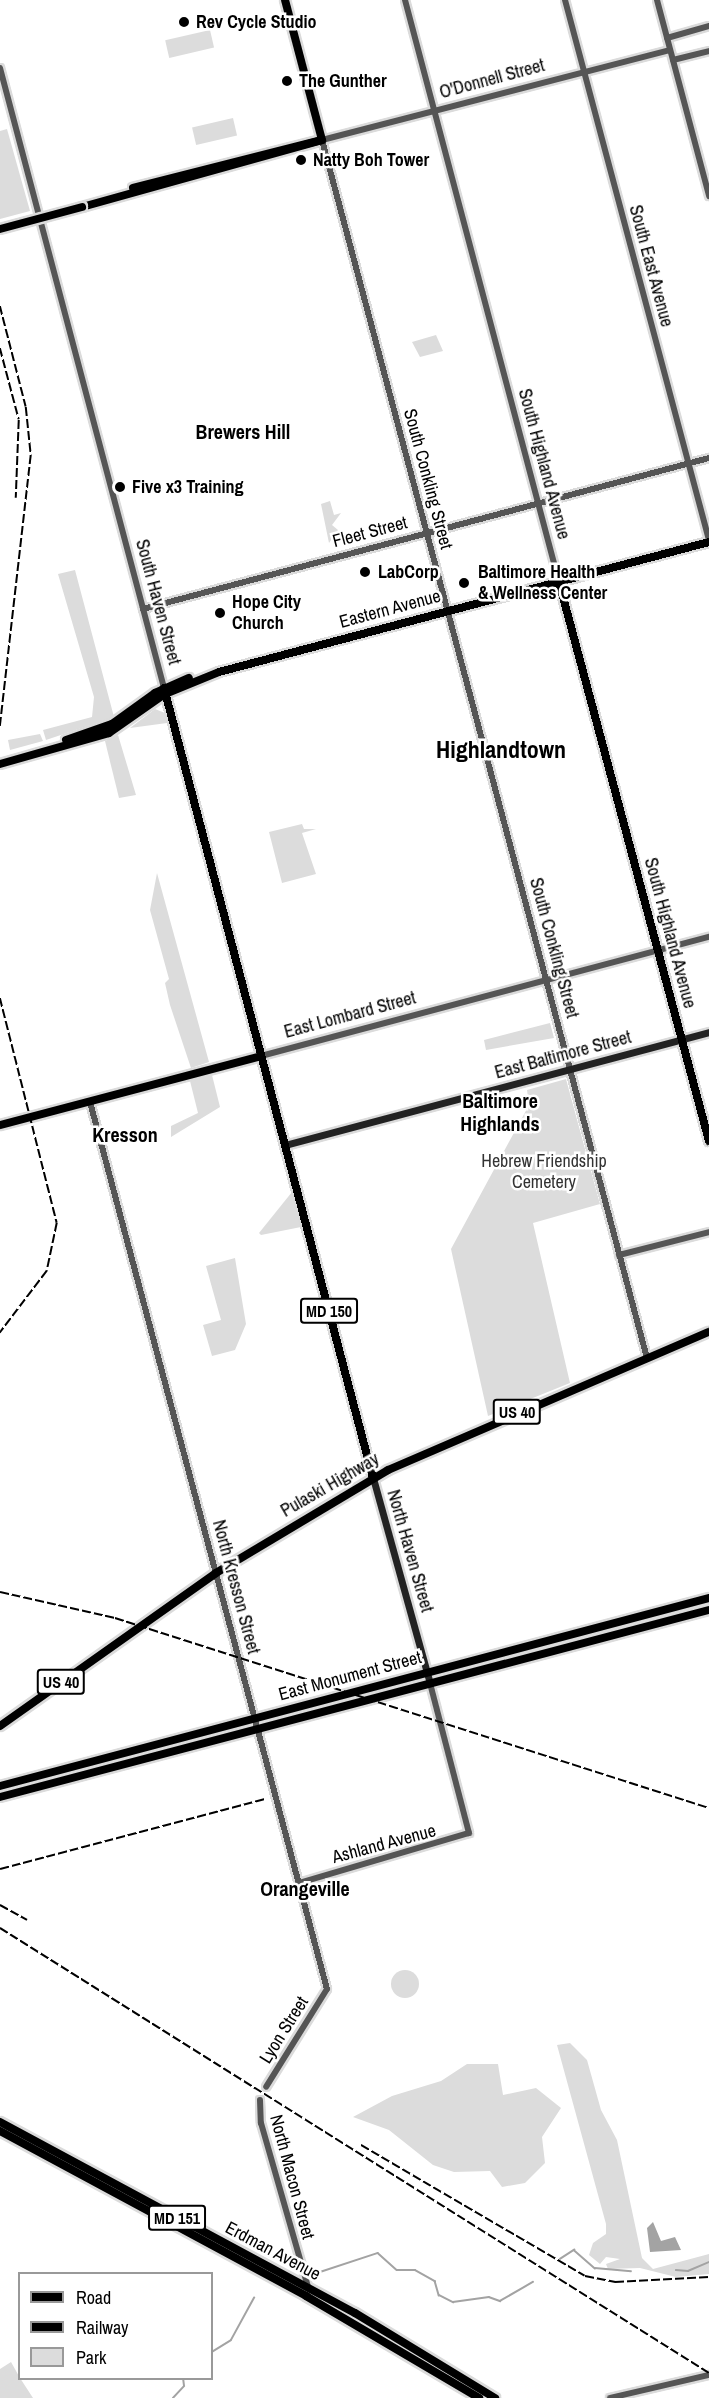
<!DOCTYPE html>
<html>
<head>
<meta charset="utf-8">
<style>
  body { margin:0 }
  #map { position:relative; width:709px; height:2398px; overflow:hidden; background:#fff; font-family:"Archivo Narrow",sans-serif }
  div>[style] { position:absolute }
  .green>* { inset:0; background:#dcdcdc; transform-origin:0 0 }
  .round { border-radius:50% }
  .water>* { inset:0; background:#a3a3a3 }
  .stream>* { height:1.5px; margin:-0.75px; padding:0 0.75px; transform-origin:0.75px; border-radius:0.75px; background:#a3a3a3 }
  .roads { filter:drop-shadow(2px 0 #dbdbdb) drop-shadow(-2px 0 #dbdbdb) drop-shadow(0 2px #dbdbdb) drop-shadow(0 -2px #dbdbdb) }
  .tertiary>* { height:6px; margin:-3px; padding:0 3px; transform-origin:3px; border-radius:3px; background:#555 }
  .secondary>* { height:7px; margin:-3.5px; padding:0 3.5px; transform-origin:3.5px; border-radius:3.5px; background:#222 }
  .primary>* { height:8px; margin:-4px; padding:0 4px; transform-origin:4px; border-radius:4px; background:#000 }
  .rail>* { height:1.5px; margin-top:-0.75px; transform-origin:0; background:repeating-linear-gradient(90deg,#000 0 9px,transparent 0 12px) }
  .bridges { filter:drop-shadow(2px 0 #dbdbdb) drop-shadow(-2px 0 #dbdbdb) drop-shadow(0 2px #dbdbdb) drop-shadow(0 -2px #dbdbdb) }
  .primary-bridge>* { height:8px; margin:-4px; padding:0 4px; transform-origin:4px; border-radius:4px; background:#000 }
  .dots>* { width:16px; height:16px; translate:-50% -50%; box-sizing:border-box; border:3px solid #fff; border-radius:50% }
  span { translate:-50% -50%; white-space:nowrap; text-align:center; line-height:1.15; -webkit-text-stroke:5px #fff; paint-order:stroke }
  .shield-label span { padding:2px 4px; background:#fff; border:2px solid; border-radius:4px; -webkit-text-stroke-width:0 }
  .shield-label { font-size:16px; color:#000; font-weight:700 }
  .poi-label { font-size:18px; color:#000; font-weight:700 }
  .left { translate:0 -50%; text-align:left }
  .street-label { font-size:18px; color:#000 }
  .park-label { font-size:18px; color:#333 }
  .neighbourhood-label { font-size:20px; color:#000; font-weight:700 }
  .district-label { font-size:24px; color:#000; font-weight:700 }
  .legend { position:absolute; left:18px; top:2272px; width:195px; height:108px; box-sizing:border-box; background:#fff; border:2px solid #999; margin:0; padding:8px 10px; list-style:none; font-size:18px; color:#000 }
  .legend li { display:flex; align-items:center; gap:12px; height:30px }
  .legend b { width:30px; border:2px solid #999 }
</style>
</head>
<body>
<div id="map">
  <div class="green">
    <div style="left:210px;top:30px;width:18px;height:46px;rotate:77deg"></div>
    <div style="left:233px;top:118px;width:18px;height:42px;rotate:77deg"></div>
    <div style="clip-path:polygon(7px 129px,30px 211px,0 219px,0 131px)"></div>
    <div style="clip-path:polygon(436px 335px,443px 351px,420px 357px,412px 342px)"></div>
    <div style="clip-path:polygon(330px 501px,334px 515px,341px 513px,332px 525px,338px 530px,329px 543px,321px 504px)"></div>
    <div style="clip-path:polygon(75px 570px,114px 717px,46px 740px,43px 730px,92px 717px,94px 697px,58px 574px)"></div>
    <div style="clip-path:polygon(155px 709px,165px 713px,167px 723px,130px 728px)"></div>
    <div style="clip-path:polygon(40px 734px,43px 741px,10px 750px,8px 740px)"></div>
    <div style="clip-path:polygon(118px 735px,136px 795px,119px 798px,105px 741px)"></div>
    <div style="clip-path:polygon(302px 824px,304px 829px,316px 829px,302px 833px,316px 874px,282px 883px,269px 832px)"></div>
    <div style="clip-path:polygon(157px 873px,209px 1062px,191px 1068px,170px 1005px,165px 983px,169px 979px,150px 910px)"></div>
    <div style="clip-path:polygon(550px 1023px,554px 1038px,486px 1050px,484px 1040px)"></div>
    <div style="clip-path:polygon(212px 1075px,220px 1107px,171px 1137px,171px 1126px,198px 1113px,190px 1081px)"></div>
    <div style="clip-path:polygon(566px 1079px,600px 1204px,533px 1223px,570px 1383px,488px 1416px,451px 1249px,529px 1105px,527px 1090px)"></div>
    <div style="clip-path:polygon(292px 1192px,301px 1227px,261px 1235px,259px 1233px)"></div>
    <div style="clip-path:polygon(235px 1258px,246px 1324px,235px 1350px,212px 1356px,203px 1325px,221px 1320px,206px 1266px)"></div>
    <div class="round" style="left:391px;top:1970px;width:28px;height:28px"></div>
    <div style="clip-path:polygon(570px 2043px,587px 2060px,601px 2110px,617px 2140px,642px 2258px,653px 2269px,709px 2254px,709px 2274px,676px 2277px,640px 2268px,608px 2269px,606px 2264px,620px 2259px,606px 2257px,600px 2264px,589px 2255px,593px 2243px,606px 2234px,606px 2224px,557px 2045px)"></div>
    <div style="clip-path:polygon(467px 2064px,498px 2064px,503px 2095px,536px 2088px,561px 2108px,542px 2137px,545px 2163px,525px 2183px,502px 2187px,490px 2171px,454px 2172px,433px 2165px,389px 2130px,353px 2117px,392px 2096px,441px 2081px)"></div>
    <div style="clip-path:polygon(11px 2362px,20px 2378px,33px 2398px,0 2398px,0 2369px)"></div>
  </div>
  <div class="water">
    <div style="clip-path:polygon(653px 2222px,661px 2241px,675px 2237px,681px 2250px,650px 2252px,647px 2228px)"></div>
  </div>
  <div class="stream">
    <div style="left:560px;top:2259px;width:17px;rotate:-33deg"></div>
    <div style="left:574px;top:2250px;width:28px;rotate:41deg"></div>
    <div style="left:595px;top:2268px;width:36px;rotate:5deg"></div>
    <div style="left:676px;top:2270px;width:12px;rotate:5deg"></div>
    <div style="left:688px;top:2271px;width:23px;rotate:-23deg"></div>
    <div style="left:314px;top:2274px;width:67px;rotate:-18.2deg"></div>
    <div style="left:378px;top:2253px;width:25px;rotate:42deg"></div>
    <div style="left:397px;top:2270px;width:18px"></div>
    <div style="left:415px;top:2270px;width:23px;rotate:29deg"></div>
    <div style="left:435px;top:2281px;width:15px;rotate:74deg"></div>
    <div style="left:439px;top:2295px;width:16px;rotate:27deg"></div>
    <div style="left:453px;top:2302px;width:36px;rotate:-8deg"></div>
    <div style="left:489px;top:2297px;width:12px;rotate:20deg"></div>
    <div style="left:500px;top:2301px;width:38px;rotate:-30deg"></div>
    <div style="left:212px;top:2352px;width:22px;rotate:-32deg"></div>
    <div style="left:231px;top:2340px;width:48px;rotate:-61.3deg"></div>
    <div style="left:173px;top:2398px;width:16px;rotate:-47deg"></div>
    <div style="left:184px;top:2386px;width:8px;rotate:-97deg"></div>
  </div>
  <div class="roads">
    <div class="tertiary">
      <div style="left:405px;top:0;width:602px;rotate:75.18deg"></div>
      <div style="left:565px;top:0;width:559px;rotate:75.07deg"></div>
      <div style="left:657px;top:0;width:203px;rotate:75.1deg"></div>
      <div style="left:667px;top:38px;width:44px;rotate:-15.9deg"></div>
      <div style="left:673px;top:60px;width:37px;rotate:-14deg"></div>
      <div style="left:0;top:68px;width:641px;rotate:75.18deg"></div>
      <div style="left:143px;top:609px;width:586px;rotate:-14.94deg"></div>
      <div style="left:261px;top:1056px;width:464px;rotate:-14.9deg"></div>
      <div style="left:90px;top:1102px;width:918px;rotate:75.04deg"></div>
      <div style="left:327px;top:1989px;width:115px;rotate:121.9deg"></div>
      <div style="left:619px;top:1255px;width:93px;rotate:-14.3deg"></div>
      <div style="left:647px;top:1358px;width:1261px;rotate:-104.94deg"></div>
      <div style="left:322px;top:140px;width:359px;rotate:-14.5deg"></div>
      <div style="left:299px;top:1883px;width:177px;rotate:-16.4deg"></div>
      <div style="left:469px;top:1833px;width:155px;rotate:-104.6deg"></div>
      <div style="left:260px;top:2100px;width:23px;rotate:88deg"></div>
      <div style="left:261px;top:2123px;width:171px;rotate:74deg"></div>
      <div style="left:610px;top:2398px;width:102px;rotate:-13.1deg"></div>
    </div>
    <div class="secondary">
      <div style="left:285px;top:1145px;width:439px;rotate:-14.9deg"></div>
      <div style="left:373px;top:1478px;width:213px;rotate:74.5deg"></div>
    </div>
    <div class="primary">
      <div style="left:285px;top:0;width:145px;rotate:75.2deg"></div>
      <div style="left:133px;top:188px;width:194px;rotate:-14.3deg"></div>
      <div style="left:82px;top:207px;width:249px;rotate:-15.6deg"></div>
      <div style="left:559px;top:582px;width:579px;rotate:74.98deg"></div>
      <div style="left:164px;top:688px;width:817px;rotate:75.18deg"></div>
      <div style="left:66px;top:740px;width:49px;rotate:-19.2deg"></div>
      <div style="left:112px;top:724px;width:53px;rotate:-35.8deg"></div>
      <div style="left:155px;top:693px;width:37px;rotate:-24deg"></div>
      <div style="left:0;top:764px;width:113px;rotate:-15.9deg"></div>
      <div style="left:109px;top:733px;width:68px;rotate:-34.9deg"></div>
      <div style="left:165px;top:694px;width:58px;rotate:-22.2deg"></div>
      <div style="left:219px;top:672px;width:507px;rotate:-14.86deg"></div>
      <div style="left:0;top:1125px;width:270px;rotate:-14.8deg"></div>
      <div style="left:0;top:1726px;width:265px;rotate:-35.3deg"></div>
      <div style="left:216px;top:1573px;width:200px;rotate:-30.9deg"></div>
      <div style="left:388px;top:1470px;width:349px;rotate:-23.3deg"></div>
      <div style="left:0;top:1786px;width:734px;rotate:-14.85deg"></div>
      <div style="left:0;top:1797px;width:733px;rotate:-14.78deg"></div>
      <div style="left:0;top:2122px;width:403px;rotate:28.3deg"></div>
      <div style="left:355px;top:2313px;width:164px;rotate:31.3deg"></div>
      <div style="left:0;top:2131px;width:348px;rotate:28.3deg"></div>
      <div style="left:306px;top:2296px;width:201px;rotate:30.5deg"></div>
    </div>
  </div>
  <div class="rail">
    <div style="left:0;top:306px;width:104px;rotate:75.6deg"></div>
    <div style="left:26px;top:407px;width:48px;rotate:84.1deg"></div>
    <div style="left:31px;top:455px;width:273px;rotate:96.5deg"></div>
    <div style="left:0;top:348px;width:74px;rotate:75.2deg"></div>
    <div style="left:19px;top:420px;width:78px;rotate:92.2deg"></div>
    <div style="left:0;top:998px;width:232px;rotate:75.8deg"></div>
    <div style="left:57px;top:1223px;width:49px;rotate:101.8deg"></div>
    <div style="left:47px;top:1271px;width:78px;rotate:127.2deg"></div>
    <div style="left:0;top:1592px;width:118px;rotate:12.7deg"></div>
    <div style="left:115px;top:1618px;width:624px;rotate:17.74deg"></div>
    <div style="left:0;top:1869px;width:274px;rotate:-14.8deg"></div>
    <div style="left:0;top:1905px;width:31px;rotate:29deg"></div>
    <div style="left:0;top:1928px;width:837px;rotate:32.11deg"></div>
    <div style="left:361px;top:2145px;width:259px;rotate:30.3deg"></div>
    <div style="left:585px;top:2276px;width:31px;rotate:11deg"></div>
    <div style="left:615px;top:2282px;width:94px;rotate:-3deg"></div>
  </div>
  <div class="bridges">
    <div class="primary-bridge">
      <div style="left:0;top:229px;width:85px;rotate:-15deg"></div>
    </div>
  </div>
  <div class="dots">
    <div style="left:184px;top:22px;background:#000"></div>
    <div style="left:287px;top:81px;background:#000"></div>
    <div style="left:301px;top:160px;background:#000"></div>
    <div style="left:120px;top:487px;background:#000"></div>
    <div style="left:365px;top:572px;background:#000"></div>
    <div style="left:464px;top:583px;background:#000"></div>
    <div style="left:220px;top:613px;background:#000"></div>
  </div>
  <div class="shield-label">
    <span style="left:329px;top:1311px">MD 150</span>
    <span style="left:517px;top:1412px">US 40</span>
    <span style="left:61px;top:1682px">US 40</span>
    <span style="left:177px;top:2218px">MD 151</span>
  </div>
  <div class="poi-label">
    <span class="left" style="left:196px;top:22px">Rev Cycle Studio</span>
    <span class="left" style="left:299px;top:81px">The Gunther</span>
    <span class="left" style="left:313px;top:160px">Natty Boh Tower</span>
    <span class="left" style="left:132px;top:487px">Five x3 Training</span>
    <span class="left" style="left:378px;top:572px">LabCorp</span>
    <span class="left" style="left:478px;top:583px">Baltimore Health<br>&amp; Wellness Center</span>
    <span class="left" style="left:232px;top:613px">Hope City<br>Church</span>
  </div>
  <div class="street-label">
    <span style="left:492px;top:79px;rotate:-15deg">O'Donnell Street</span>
    <span style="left:651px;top:266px;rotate:75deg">South East Avenue</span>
    <span style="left:544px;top:464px;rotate:75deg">South Highland Avenue</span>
    <span style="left:428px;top:479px;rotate:75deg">South Conkling Street</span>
    <span style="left:370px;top:532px;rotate:-15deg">Fleet Street</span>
    <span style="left:158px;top:602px;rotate:75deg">South Haven Street</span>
    <span style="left:390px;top:609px;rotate:-15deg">Eastern Avenue</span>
    <span style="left:670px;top:933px;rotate:75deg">South Highland Avenue</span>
    <span style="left:554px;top:948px;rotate:75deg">South Conkling Street</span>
    <span style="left:350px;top:1015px;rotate:-15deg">East Lombard Street</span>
    <span style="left:563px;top:1055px;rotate:-15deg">East Baltimore Street</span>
    <span style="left:330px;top:1485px;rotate:-30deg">Pulaski Highway</span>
    <span style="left:410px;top:1551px;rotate:74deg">North Haven Street</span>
    <span style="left:236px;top:1587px;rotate:75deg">North Kresson Street</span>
    <span style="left:350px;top:1676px;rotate:-15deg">East Monument Street</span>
    <span style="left:384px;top:1844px;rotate:-15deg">Ashland Avenue</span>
    <span style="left:284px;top:2030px;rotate:-58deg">Lyon Street</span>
    <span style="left:292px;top:2177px;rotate:75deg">North Macon Street</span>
    <span style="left:273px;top:2251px;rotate:28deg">Erdman Avenue</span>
  </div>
  <div class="park-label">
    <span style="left:544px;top:1172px">Hebrew Friendship<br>Cemetery</span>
  </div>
  <div class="neighbourhood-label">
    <span style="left:243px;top:431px">Brewers Hill</span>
    <span style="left:500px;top:1112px">Baltimore<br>Highlands</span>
    <span style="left:125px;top:1134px">Kresson</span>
    <span style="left:305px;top:1888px">Orangeville</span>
  </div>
  <div class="district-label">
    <span style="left:501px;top:750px">Highlandtown</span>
  </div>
  <ul class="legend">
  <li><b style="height:8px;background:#000"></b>Road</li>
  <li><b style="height:8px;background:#000"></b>Railway</li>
  <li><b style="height:16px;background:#dcdcdc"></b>Park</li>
  </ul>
</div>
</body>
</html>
